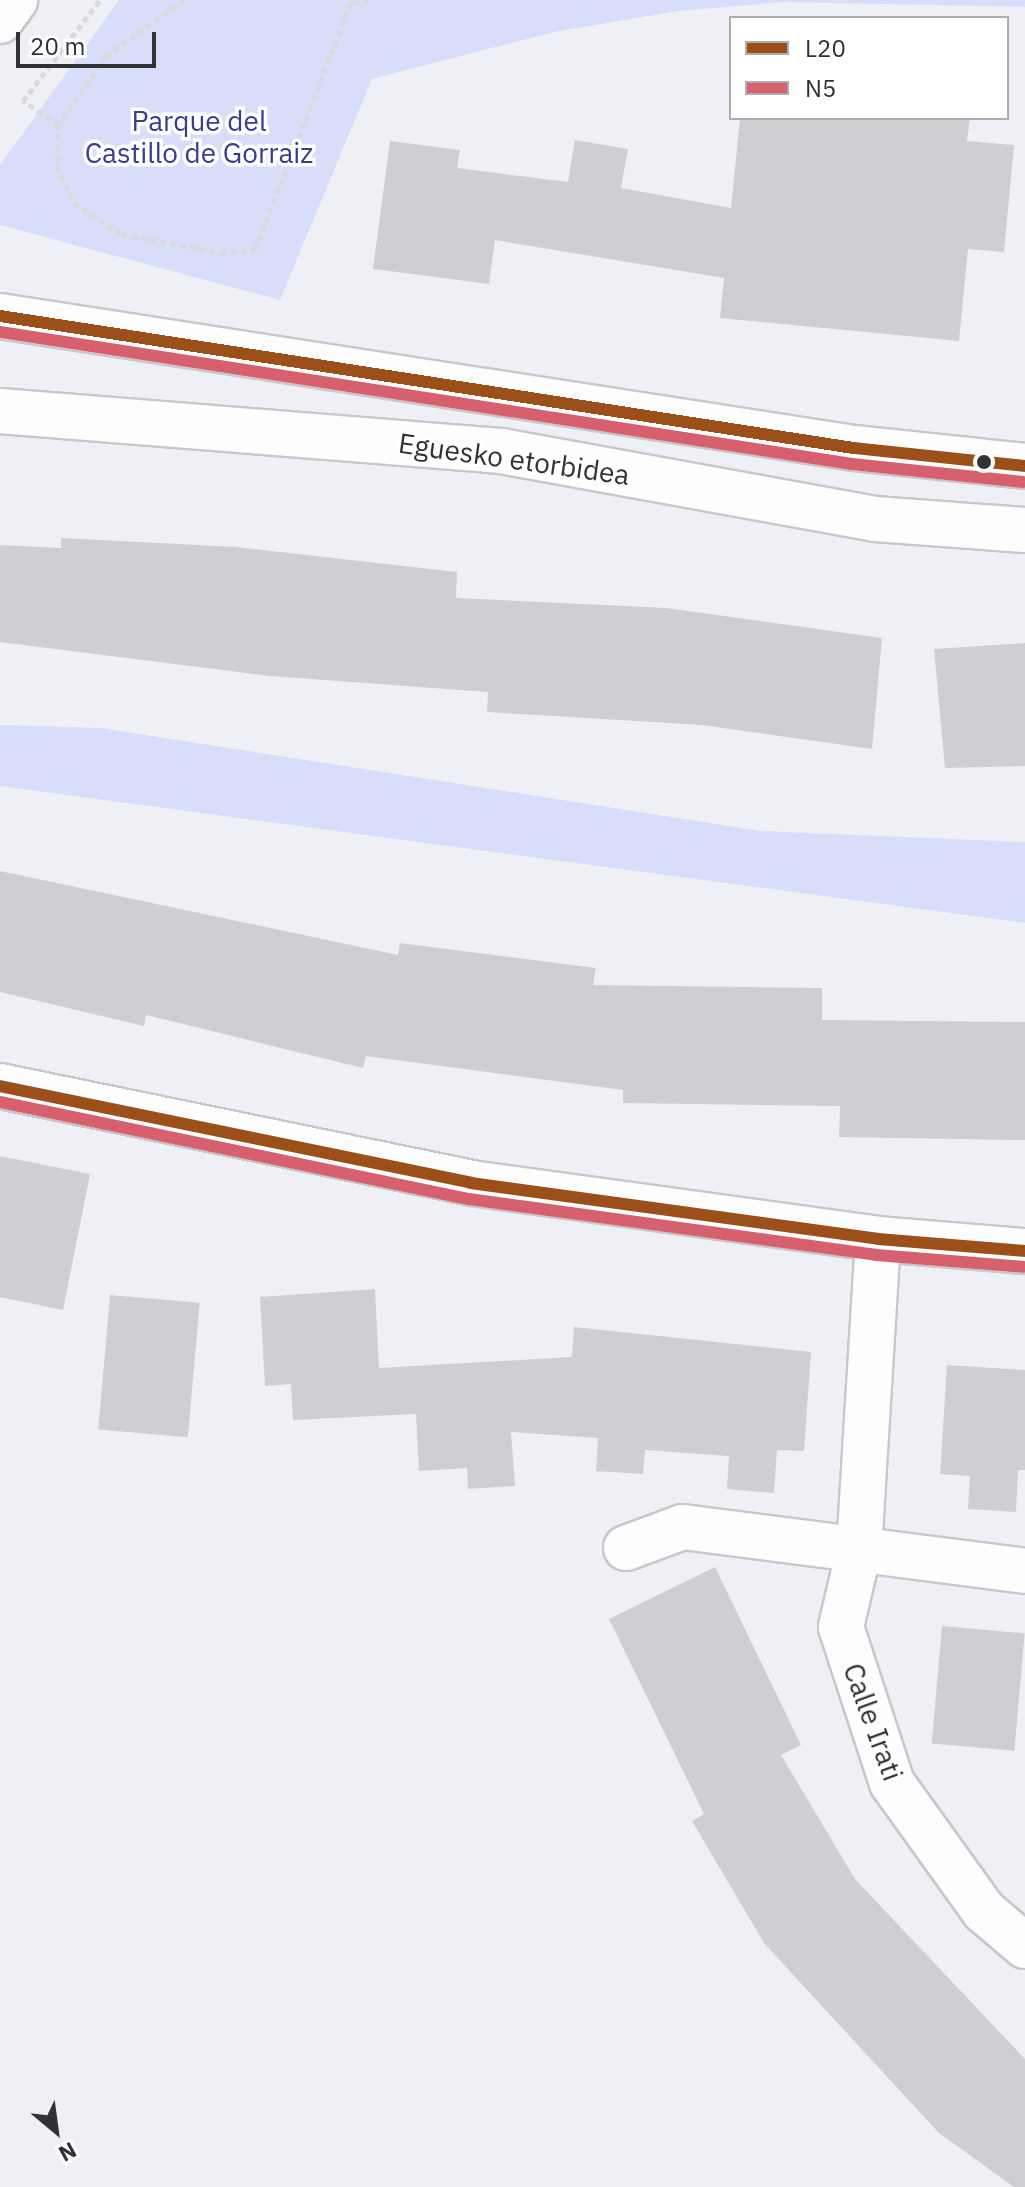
<!DOCTYPE html>
<html>
<head>
<meta charset="utf-8">
<style>
  body { margin:0 }
  #map { position:relative; width:1025px; height:2187px; overflow:hidden; background:#eff0f5; font-family:"IBM Plex Sans",sans-serif }
  div>[style] { position:absolute }
  .green>* { inset:0; background:#d8defa }
  .building>* { inset:0; background:#cfcfd3; transform-origin:0 0 }
  .path>* { height:5px; margin-top:-2.5px; transform-origin:0; background:repeating-linear-gradient(90deg,#dadadb 0 6px,transparent 0 10px) }
  .roads { filter:drop-shadow(2px 0 #c7c8cc) drop-shadow(-2px 0 #c7c8cc) drop-shadow(0 2px #c7c8cc) drop-shadow(0 -2px #c7c8cc) }
  .street>* { height:44px; margin:-22px; padding:0 22px; transform-origin:22px; border-radius:22px; background:#fdfdfe }
  .secondary>* { height:44px; margin:-22px; padding:0 22px; transform-origin:22px; border-radius:22px; background:#fdfdfe }
  .bus-1>* { height:12px; margin:-6px; padding:0 6px; transform-origin:6px; border-radius:6px; background:#9b4f19 }
  .bus-2>* { height:12px; margin:-6px; padding:0 6px; transform-origin:6px; border-radius:6px; background:#d6606d }
  .dots>* { width:22px; height:22px; translate:-50% -50%; box-sizing:border-box; border:4px solid #fff; border-radius:50% }
  span { translate:-50% -50%; white-space:nowrap; text-align:center; line-height:1.15; -webkit-text-stroke:7px #fff; paint-order:stroke }
  .park-label { font-size:28px; color:#383d90 }
  .street-label { font-size:28px; color:#313235 }
  .legend { position:absolute; left:729px; top:16px; width:280px; height:104px; box-sizing:border-box; background:#fff; border:2px solid #adadae; margin:0; padding:10px 14px; list-style:none; font-size:24px; color:#313235 }
  .legend li { display:flex; align-items:center; gap:16px; height:40px }
  .legend b { width:40px; border:2px solid #adadae }
  .north { position:absolute; left:16px; top:2091px; width:80px; height:80px; -webkit-text-stroke:6px #fff; paint-order:stroke; rotate:151deg; font-size:22px; font-weight:700; line-height:32px; text-align:center; color:#313235 }
  .north::after { content:''; display:block; margin:auto; width:28px; height:36px; background:#313235; clip-path:polygon(50% 0,100% 100%,50% 72%,0 100%) }
  .scale { position:absolute; left:16px; top:32px; width:140px; height:36px; box-sizing:border-box; border:4px solid #313235; border-top:0; padding-left:10px; font-size:24px; line-height:28px; white-space:nowrap; color:#313235; -webkit-text-stroke:6px #fff; paint-order:stroke }
</style>
</head>
<body>
<div id="map">
  <div class="green">
    <div style="clip-path:polygon(119px 0,1025px 0,1025px 7px,784px 2px,678px 11px,554px 32px,372px 79px,280px 300px,0 225px,0 165px)"></div>
    <div style="clip-path:polygon(0 725px,101px 728px,761px 831px,1025px 842px,1025px 923px,0 786px)"></div>
  </div>
  <div class="building">
    <div style="clip-path:polygon(740px 118px,970px 118px,967px 141px,1014px 145px,1004px 252px,968px 249px,959px 341px,720px 318px,724px 278px,495px 240px,489px 284px,373px 269px,390px 141px,460px 150px,457px 168px,568px 182px,575px 140px,628px 149px,621px 188px,731px 208px)"></div>
    <div style="clip-path:polygon(61px 538px,236px 547px,457px 572px,456px 598px,666px 608px,882px 638px,872px 749px,702px 725px,487px 712px,488px 692px,270px 676px,0 642px,0 545px,61px 548px)"></div>
    <div style="clip-path:polygon(1025px 643px,1025px 766px,945px 768px,934px 649px)"></div>
    <div style="clip-path:polygon(0 871px,398px 955px,400px 943px,596px 968px,593px 985px,822px 988px,822px 1020px,1025px 1022px,1025px 1140px,839px 1137px,840px 1106px,623px 1103px,623px 1090px,366px 1056px,363px 1068px,146px 1015px,144px 1026px,0 992px)"></div>
    <div style="clip-path:polygon(0 1156px,90px 1174px,63px 1310px,0 1297px)"></div>
    <div style="clip-path:polygon(375px 1289px,379px 1368px,572px 1357px,574px 1327px,811px 1352px,804px 1451px,777px 1450px,774px 1493px,727px 1489px,729px 1456px,645px 1450px,643px 1474px,596px 1471px,598px 1438px,511px 1432px,515px 1486px,468px 1489px,467px 1468px,419px 1471px,416px 1414px,293px 1420px,291px 1384px,265px 1386px,260px 1297px)"></div>
    <div style="left:110px;top:1295px;width:90px;height:135px;rotate:5deg"></div>
    <div style="clip-path:polygon(947px 1365px,1025px 1370px,1025px 1470px,1018px 1470px,1016px 1512px,968px 1509px,970px 1476px,940px 1474px)"></div>
    <div style="clip-path:polygon(715px 1567px,801px 1745px,781px 1755px,855px 1879px,1025px 2059px,1025px 2187px,1014px 2187px,939px 2133px,831px 2016px,764px 1943px,692px 1821px,704px 1814px,609px 1619px)"></div>
    <div style="left:942px;top:1626px;width:83px;height:118px;rotate:5deg"></div>
  </div>
  <div class="path">
    <div style="left:184px;top:0;width:96px;rotate:144.3deg"></div>
    <div style="left:106px;top:56px;width:83px;rotate:124.7deg"></div>
    <div style="left:59px;top:124px;width:42px;rotate:92.7deg"></div>
    <div style="left:57px;top:166px;width:41px;rotate:65.3deg"></div>
    <div style="left:74px;top:203px;width:56px;rotate:33.4deg"></div>
    <div style="left:121px;top:234px;width:102px;rotate:10.8deg"></div>
    <div style="left:221px;top:253px;width:34px;rotate:-5deg"></div>
    <div style="left:255px;top:250px;width:268px;rotate:-68.8deg"></div>
    <div style="left:354px;top:3px;width:14px;rotate:-12deg"></div>
    <div style="left:59px;top:124px;width:43px;rotate:-147.4deg"></div>
    <div style="left:23px;top:101px;width:127px;rotate:-52.7deg"></div>
  </div>
  <div class="roads">
    <div class="street">
      <div style="left:0;top:21px;width:26px;rotate:-54deg"></div>
      <div style="left:0;top:1086px;width:481px;rotate:11.6deg"></div>
      <div style="left:471px;top:1183px;width:411px;rotate:7.8deg"></div>
      <div style="left:878px;top:1239px;width:147px;rotate:4.7deg"></div>
      <div style="left:878px;top:1239px;width:312px;rotate:93.5deg"></div>
      <div style="left:859px;top:1550px;width:79px;rotate:103.2deg"></div>
      <div style="left:841px;top:1627px;width:164px;rotate:71.9deg"></div>
      <div style="left:892px;top:1783px;width:158px;rotate:54.3deg"></div>
      <div style="left:984px;top:1911px;width:54px;rotate:40.5deg"></div>
      <div style="left:626px;top:1548px;width:61px;rotate:-20.2deg"></div>
      <div style="left:683px;top:1527px;width:345px;rotate:7.3deg"></div>
    </div>
    <div class="secondary">
      <div style="left:0;top:316px;width:864px;rotate:8.79deg"></div>
      <div style="left:854px;top:448px;width:172px;rotate:6deg"></div>
      <div style="left:0;top:411px;width:503px;rotate:4.56deg"></div>
      <div style="left:501px;top:451px;width:380px;rotate:10.3deg"></div>
      <div style="left:875px;top:519px;width:150px;rotate:4.2deg"></div>
    </div>
  </div>
  <div class="bus-1">
    <div style="left:0;top:316px;width:864px;rotate:8.79deg"></div>
    <div style="left:854px;top:448px;width:172px;rotate:6deg"></div>
    <div style="left:0;top:1086px;width:481px;rotate:11.6deg"></div>
    <div style="left:471px;top:1183px;width:411px;rotate:7.8deg"></div>
    <div style="left:878px;top:1239px;width:147px;rotate:4.7deg"></div>
  </div>
  <div class="bus-2">
    <div style="left:0;top:332px;width:862px;rotate:8.81deg"></div>
    <div style="left:852px;top:464px;width:172px;rotate:6deg"></div>
    <div style="left:0;top:1102px;width:479px;rotate:11.7deg"></div>
    <div style="left:469px;top:1199px;width:411px;rotate:7.8deg"></div>
    <div style="left:876px;top:1255px;width:148px;rotate:4.6deg"></div>
  </div>
  <div class="dots">
    <div style="left:984px;top:462px;background:#313235"></div>
  </div>
  <div class="park-label">
    <span style="left:199px;top:137px">Parque del<br>Castillo de Gorraiz</span>
  </div>
  <div class="street-label">
    <span style="left:514px;top:459px;rotate:8deg">Eguesko etorbidea</span>
    <span style="left:873px;top:1722px;rotate:70deg">Calle Irati</span>
  </div>
  <ul class="legend">
  <li><b style="height:10px;background:#9b4f19"></b>L20</li>
  <li><b style="height:10px;background:#d6606d"></b>N5</li>
  </ul>
  <div class="north">N</div>
  <div class="scale">20 m</div>
</div>
</body>
</html>
